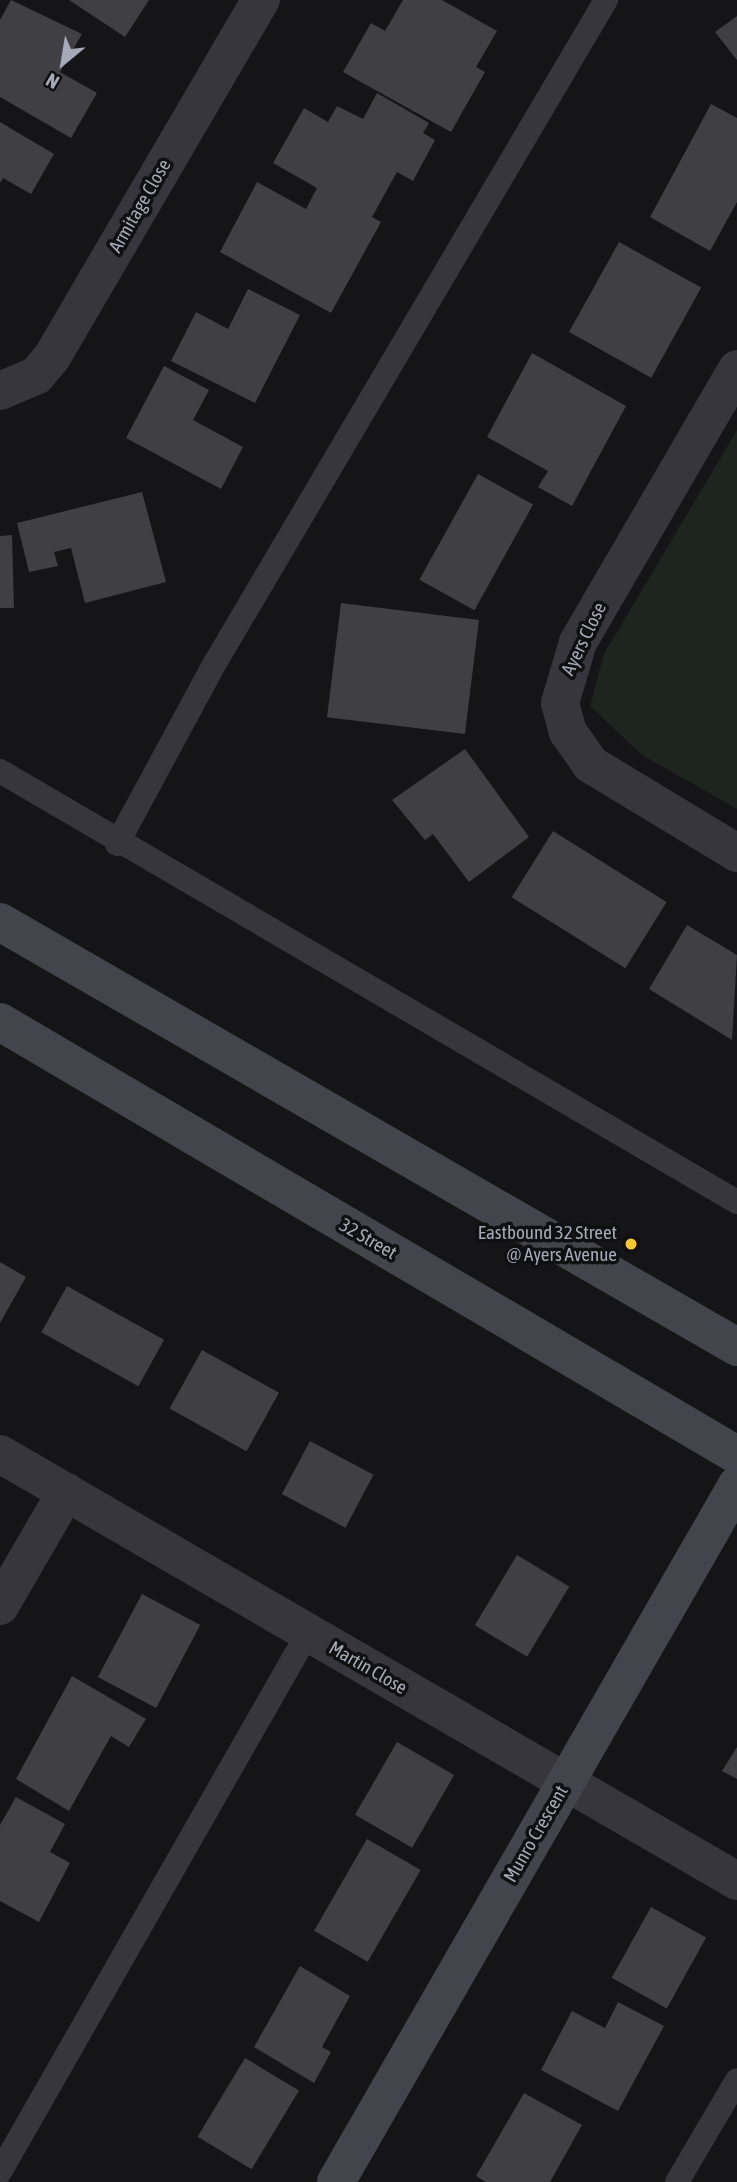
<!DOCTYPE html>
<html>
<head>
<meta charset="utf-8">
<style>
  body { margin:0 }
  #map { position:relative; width:737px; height:2182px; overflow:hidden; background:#151517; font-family:"Asap Condensed",sans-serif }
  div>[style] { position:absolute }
  .green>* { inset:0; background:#1d251e }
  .building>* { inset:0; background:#3f3f44; transform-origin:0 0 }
  .lane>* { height:24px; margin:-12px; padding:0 12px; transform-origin:12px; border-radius:12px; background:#36363c }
  .street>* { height:38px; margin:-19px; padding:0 19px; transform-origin:19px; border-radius:19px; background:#36363c }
  .secondary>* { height:38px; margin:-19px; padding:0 19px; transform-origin:19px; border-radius:19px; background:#44454c }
  .dots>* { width:19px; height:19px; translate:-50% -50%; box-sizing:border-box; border:4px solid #101012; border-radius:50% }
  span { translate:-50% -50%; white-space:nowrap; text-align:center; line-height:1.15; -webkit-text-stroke:7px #101012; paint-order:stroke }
  .street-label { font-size:19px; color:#a6aab7 }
  .poi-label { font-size:19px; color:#a6aab7 }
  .right { translate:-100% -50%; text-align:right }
  .north { position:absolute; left:28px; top:28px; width:70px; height:70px; -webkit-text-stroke:5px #101012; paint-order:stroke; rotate:210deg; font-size:19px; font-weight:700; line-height:28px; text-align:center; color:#a6aab7 }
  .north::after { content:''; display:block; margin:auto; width:24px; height:32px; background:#a6aab7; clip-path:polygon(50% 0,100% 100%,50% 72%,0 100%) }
</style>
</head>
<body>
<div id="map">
  <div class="green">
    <div style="clip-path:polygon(737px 430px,737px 809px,642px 755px,590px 706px,604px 654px)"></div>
  </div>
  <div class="building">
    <div style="clip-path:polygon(11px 0,82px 34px,60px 72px,97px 93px,71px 138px,0 97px,0 20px)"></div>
    <div style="clip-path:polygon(69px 0,149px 0,125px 37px)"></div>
    <div style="clip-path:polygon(403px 0,442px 0,497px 31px,476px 67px,485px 72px,451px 132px,343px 72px,371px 23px,385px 31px)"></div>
    <div style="clip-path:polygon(737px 16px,737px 60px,715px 32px)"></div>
    <div style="clip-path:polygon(377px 93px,429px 123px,423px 133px,435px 140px,413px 181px,397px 172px,372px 217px,381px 222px,331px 313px,220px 252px,257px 182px,306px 209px,317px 188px,273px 163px,304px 108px,328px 122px,337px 106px,363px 119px)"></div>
    <div style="clip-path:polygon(711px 104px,737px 118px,737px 202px,710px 251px,650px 217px)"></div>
    <div style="clip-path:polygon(0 122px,54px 154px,31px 194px,3px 178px,0 183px)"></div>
    <div style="left:619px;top:242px;width:94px;height:103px;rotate:29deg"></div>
    <div style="clip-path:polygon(248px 289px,300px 315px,255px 403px,171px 361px,196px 312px,228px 329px)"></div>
    <div style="clip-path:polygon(532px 353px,626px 406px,572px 506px,538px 487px,548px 471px,487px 437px)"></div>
    <div style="clip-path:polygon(164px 366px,209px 390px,193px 420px,243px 447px,221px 489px,126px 438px)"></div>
    <div style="left:478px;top:474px;width:63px;height:121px;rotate:29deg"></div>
    <div style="clip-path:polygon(142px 492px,166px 582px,85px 603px,71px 548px,54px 552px,58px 566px,29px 572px,17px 523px)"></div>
    <div style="clip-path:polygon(12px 535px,14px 608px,0 608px,0 536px)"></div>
    <div style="left:341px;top:603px;width:139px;height:115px;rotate:7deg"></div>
    <div style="clip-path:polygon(465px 749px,529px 837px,469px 882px,433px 834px,425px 840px,392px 800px)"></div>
    <div style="left:553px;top:831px;width:134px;height:78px;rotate:32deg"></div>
    <div style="clip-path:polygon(687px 925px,737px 955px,732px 1040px,649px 989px)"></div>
    <div style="clip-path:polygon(0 1262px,26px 1277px,0 1323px)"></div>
    <div style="left:67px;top:1286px;width:111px;height:53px;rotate:29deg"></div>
    <div style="left:202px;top:1350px;width:88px;height:67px;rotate:29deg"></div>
    <div style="left:310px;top:1441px;width:72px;height:60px;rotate:28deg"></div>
    <div style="left:517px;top:1555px;width:61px;height:82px;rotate:31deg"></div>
    <div style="left:142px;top:1594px;width:66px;height:94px;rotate:28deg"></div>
    <div style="clip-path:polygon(72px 1676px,146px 1719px,129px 1747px,111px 1736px,69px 1811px,16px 1779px)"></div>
    <div style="left:397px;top:1742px;width:66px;height:84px;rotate:30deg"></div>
    <div style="clip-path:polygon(737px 1747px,737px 1779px,722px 1771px)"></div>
    <div style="clip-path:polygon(16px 1797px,65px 1824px,50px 1852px,70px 1863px,39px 1922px,0 1901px,0 1825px)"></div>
    <div style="left:367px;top:1839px;width:62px;height:106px;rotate:30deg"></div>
    <div style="left:651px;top:1907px;width:63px;height:81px;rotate:29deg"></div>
    <div style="clip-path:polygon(300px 1966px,350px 1996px,322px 2047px,331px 2052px,314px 2083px,254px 2047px)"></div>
    <div style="clip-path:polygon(618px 2002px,664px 2026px,618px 2111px,541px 2070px,572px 2011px,605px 2028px)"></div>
    <div style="left:245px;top:2058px;width:63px;height:92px;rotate:31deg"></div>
    <div style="clip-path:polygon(524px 2093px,582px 2125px,550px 2182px,486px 2182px,476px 2176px)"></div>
  </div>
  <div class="lane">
    <div style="left:0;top:771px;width:854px;rotate:30.32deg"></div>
    <div style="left:117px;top:844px;width:206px;rotate:-61.6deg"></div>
    <div style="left:215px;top:663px;width:770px;rotate:-59.47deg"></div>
    <div style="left:0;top:2172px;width:621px;rotate:-60.26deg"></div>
    <div style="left:677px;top:2182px;width:118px;rotate:-59.5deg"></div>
  </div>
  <div class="street">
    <div style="left:737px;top:369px;width:316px;rotate:120.2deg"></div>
    <div style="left:578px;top:642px;width:64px;rotate:106.4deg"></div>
    <div style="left:560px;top:703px;width:30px;rotate:75deg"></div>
    <div style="left:568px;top:732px;width:39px;rotate:55deg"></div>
    <div style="left:590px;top:764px;width:172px;rotate:31.2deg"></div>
    <div style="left:0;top:391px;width:39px;rotate:-23deg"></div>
    <div style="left:36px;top:376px;width:25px;rotate:-50deg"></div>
    <div style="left:52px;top:357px;width:414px;rotate:-59.7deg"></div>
    <div style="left:0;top:1454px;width:852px;rotate:30.09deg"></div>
    <div style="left:0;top:1606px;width:132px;rotate:-59.9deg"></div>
  </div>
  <div class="secondary">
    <div style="left:0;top:922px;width:851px;rotate:29.97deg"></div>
    <div style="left:0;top:1022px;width:855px;rotate:30.43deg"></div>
    <div style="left:336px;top:2182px;width:804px;rotate:-60.09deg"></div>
  </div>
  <div class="dots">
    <div style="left:631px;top:1244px;background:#f5c82e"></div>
  </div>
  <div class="street-label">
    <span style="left:140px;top:206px;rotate:-60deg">Armitage Close</span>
    <span style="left:584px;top:639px;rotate:-64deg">Ayers Close</span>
    <span style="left:368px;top:1239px;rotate:30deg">32 Street</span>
    <span style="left:368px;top:1668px;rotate:30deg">Martin Close</span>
    <span style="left:536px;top:1834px;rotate:-60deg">Munro Crescent</span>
  </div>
  <div class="poi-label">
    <span class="right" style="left:617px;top:1244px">Eastbound 32 Street<br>@ Ayers Avenue</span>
  </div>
  <div class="north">N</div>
</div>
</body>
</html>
